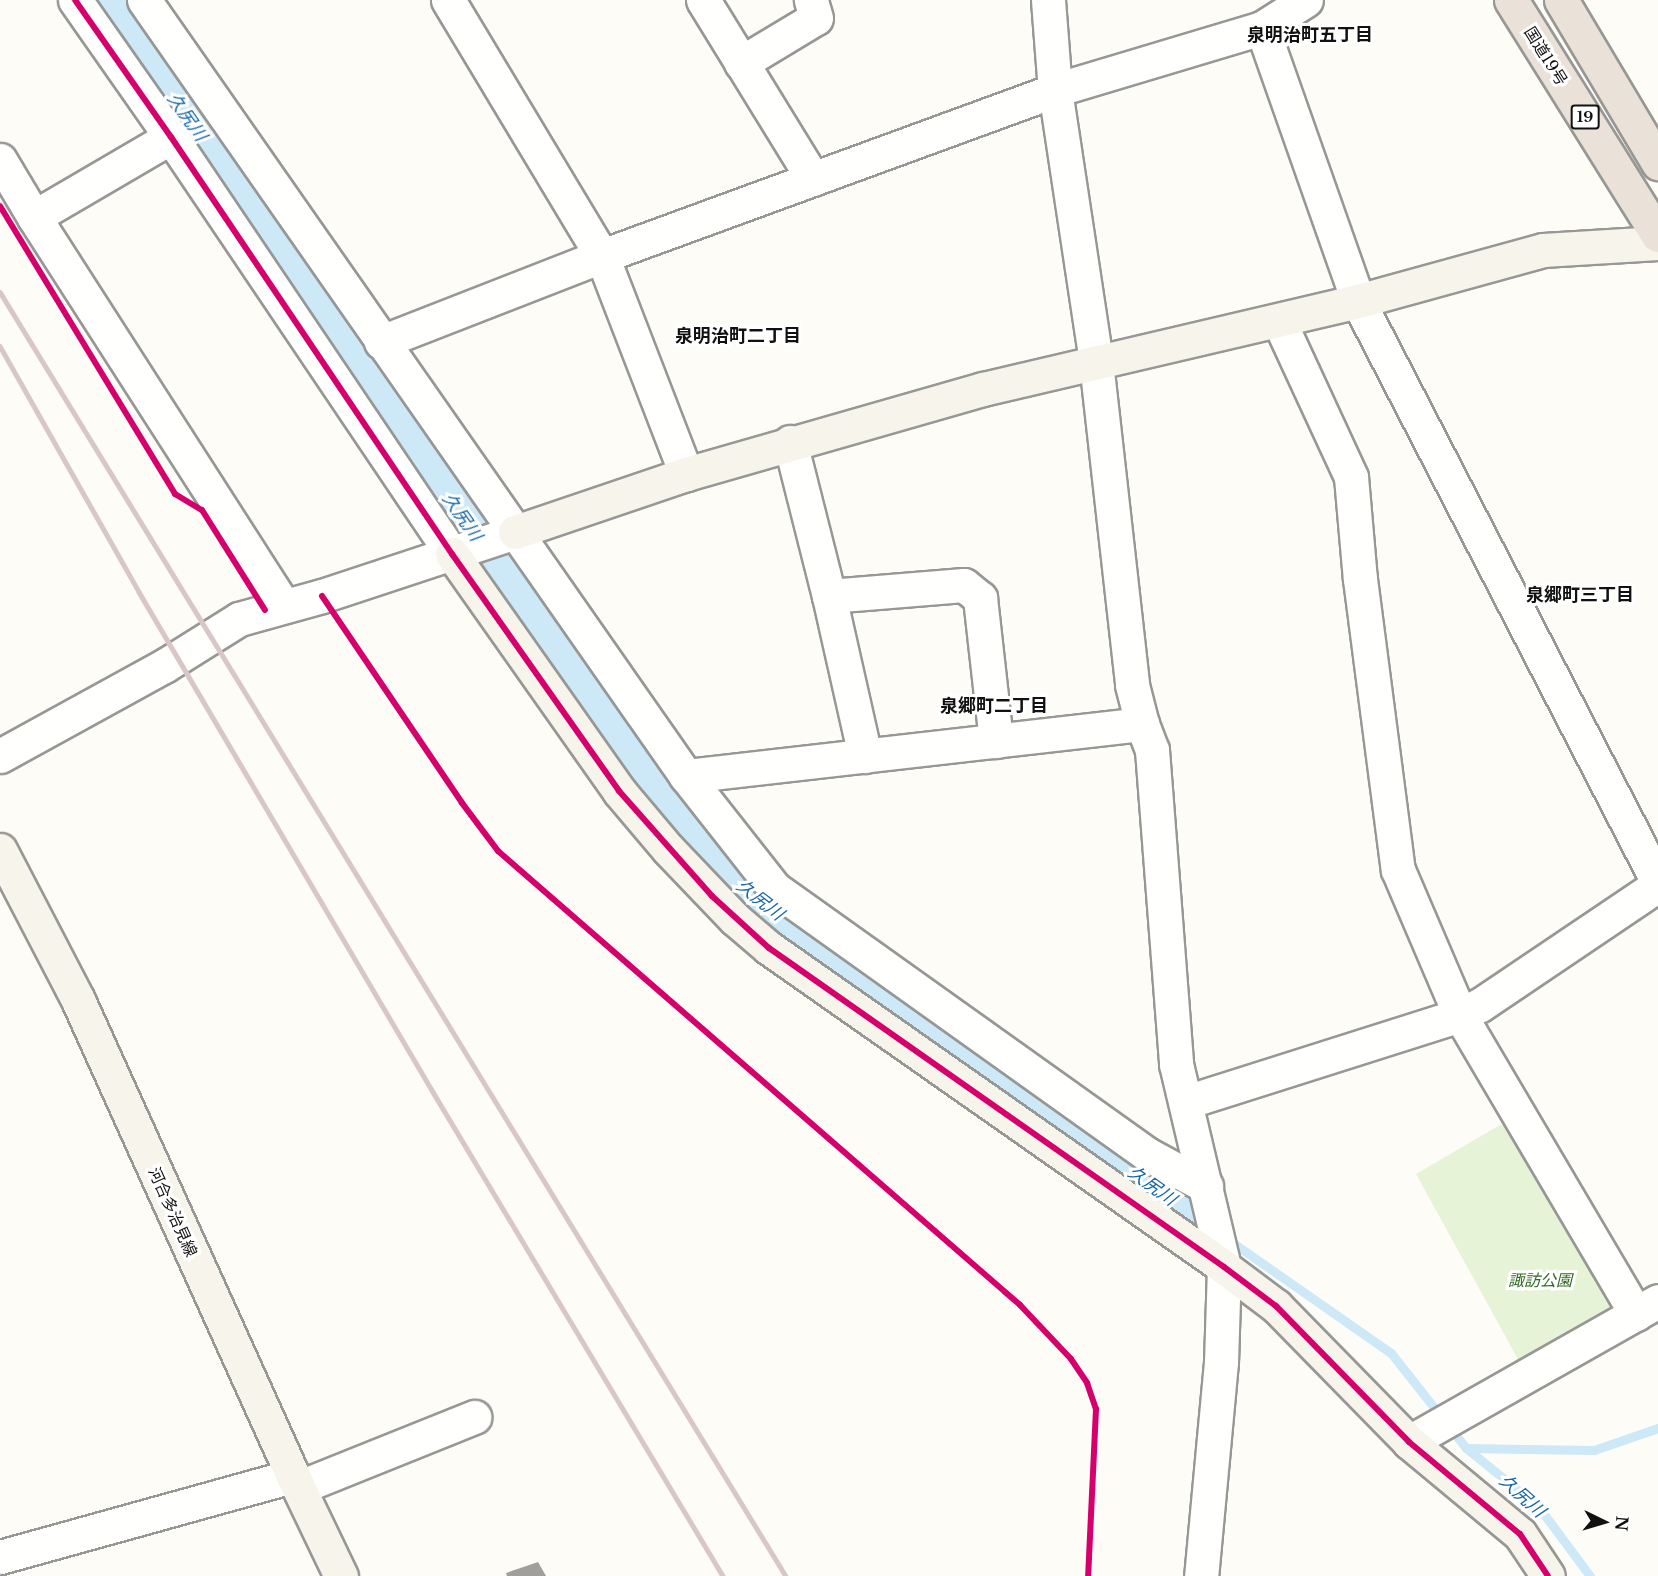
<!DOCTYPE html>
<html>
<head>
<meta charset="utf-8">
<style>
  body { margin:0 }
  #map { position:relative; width:1658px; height:1576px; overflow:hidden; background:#fdfcf7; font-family:"Libre Baskerville","Noto Sans JP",serif }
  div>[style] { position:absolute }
  .green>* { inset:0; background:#e7f3d7 }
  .stream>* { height:9px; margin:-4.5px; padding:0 4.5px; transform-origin:4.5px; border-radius:4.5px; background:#cde8f7 }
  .river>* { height:56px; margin:-28px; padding:0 28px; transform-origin:28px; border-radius:28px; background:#cde8f7 }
  .building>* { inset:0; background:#a19f9c }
  .roads { filter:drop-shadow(2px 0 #979795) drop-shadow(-2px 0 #979795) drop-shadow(0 2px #979795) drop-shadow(0 -2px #979795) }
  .street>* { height:33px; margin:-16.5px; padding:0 16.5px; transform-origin:16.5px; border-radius:16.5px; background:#fffffe }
  .secondary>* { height:33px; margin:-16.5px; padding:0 16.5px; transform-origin:16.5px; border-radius:16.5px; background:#f6f4eb }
  .highway>* { height:33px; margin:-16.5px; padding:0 16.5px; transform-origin:16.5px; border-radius:16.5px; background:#eae1d8 }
  .rail>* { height:4.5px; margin:-2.25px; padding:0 2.25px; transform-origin:2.25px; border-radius:2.25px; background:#d9c6c7 }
  .cycleway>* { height:6px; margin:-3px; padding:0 3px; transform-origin:3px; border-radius:3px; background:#d6006c }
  span { translate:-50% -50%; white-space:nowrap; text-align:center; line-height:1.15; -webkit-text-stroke:6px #fff; paint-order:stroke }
  .shield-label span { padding:2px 4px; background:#fff; border:2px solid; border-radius:4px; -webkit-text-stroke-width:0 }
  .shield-label { font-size:15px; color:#111; font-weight:700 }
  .street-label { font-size:16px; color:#111 }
  .park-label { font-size:16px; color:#2f6b1f; font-style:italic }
  .neighbourhood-label { font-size:18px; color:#111; font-weight:700 }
  .water-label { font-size:18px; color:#1768a6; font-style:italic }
  .north { position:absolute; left:1574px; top:1492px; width:60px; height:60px; -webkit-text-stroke:4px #fff; paint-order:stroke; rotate:95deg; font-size:16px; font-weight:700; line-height:24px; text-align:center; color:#111 }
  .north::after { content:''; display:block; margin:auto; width:21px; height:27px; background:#111; clip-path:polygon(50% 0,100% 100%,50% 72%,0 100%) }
</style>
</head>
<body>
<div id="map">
  <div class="green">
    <div style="clip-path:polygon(1500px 1125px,1517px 1127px,1620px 1303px,1519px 1361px,1416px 1174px)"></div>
  </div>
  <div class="stream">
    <div style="left:1182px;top:1208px;width:28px;rotate:35deg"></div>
    <div style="left:1226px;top:1238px;width:201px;rotate:34.9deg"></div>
    <div style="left:1391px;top:1353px;width:121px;rotate:51.7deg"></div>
    <div style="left:1466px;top:1448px;width:92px;rotate:38.9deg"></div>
    <div style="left:1538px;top:1506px;width:87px;rotate:53.4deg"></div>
    <div style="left:1466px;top:1448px;width:128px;rotate:0.9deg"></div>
    <div style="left:1594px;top:1450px;width:68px;rotate:-19deg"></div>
  </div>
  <div class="river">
    <div style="left:106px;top:0;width:710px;rotate:55.39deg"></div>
    <div style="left:509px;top:584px;width:378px;rotate:52.7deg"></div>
    <div style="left:738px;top:885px;width:549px;rotate:36.04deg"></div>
  </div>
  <div class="building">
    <div style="clip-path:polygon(538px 1562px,546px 1576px,507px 1576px,506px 1573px)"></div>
  </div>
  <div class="roads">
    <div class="street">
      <div style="left:75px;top:0;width:167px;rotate:55deg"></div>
      <div style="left:171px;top:137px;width:503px;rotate:56.03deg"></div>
      <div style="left:144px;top:0;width:947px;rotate:55.07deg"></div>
      <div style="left:686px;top:776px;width:142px;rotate:51.8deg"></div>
      <div style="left:774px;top:888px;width:460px;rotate:35.5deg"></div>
      <div style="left:1149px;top:1155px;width:65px;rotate:28.5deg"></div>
      <div style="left:448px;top:0;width:299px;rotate:59deg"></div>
      <div style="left:602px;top:256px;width:234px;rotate:68.9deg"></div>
      <div style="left:703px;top:0;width:210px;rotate:58.4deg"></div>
      <div style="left:1048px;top:0;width:90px;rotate:85.6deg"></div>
      <div style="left:1055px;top:90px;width:275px;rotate:81.4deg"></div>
      <div style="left:1096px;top:362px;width:325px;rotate:83.6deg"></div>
      <div style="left:1132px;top:685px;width:40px;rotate:75.6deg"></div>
      <div style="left:1142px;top:724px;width:28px;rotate:69deg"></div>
      <div style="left:1152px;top:750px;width:315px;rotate:85.6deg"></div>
      <div style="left:1176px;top:1064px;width:209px;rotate:76.7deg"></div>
      <div style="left:1224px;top:1267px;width:95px;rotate:91.8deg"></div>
      <div style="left:1221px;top:1362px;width:215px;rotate:95.3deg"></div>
      <div style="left:1262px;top:28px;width:289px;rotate:70.6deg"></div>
      <div style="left:1358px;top:301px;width:654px;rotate:62.69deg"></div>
      <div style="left:741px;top:63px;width:87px;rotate:-31deg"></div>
      <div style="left:816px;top:18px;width:19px;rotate:-106deg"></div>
      <div style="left:0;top:160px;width:66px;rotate:59.2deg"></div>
      <div style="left:34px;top:217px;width:462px;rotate:57.3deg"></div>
      <div style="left:34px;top:217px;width:159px;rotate:-30.3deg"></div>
      <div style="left:1279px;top:321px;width:172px;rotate:65.2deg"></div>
      <div style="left:1351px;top:477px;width:102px;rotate:85deg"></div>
      <div style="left:1360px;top:579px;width:293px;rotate:82.6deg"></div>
      <div style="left:1398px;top:870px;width:158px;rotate:66.8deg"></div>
      <div style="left:1460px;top:1015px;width:347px;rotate:59.5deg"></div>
      <div style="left:381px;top:342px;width:237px;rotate:-21.3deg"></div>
      <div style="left:602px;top:256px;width:482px;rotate:-20.1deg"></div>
      <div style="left:1055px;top:90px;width:216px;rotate:-16.7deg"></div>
      <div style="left:1262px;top:28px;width:52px;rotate:-32.5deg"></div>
      <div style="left:790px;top:442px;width:159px;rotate:75.8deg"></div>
      <div style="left:829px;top:596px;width:164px;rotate:77.3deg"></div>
      <div style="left:829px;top:596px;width:135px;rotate:-4.7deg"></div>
      <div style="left:964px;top:585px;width:21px;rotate:39deg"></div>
      <div style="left:980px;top:598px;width:144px;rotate:83.6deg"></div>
      <div style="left:0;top:756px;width:187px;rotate:-28.8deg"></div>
      <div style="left:164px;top:666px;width:89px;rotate:-32.1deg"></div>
      <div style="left:239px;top:619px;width:86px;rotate:-15.5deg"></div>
      <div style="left:322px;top:596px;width:203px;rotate:-18.3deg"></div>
      <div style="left:686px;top:776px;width:459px;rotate:-6.5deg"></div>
      <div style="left:1186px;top:1102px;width:287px;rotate:-17.6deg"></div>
      <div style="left:1460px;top:1015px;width:22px;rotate:-27deg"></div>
      <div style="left:1480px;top:1005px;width:215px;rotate:-34deg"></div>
      <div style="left:1409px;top:1442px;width:286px;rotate:-29.5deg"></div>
      <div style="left:300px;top:1487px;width:188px;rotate:-21.9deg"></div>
      <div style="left:0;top:1557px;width:304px;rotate:-15.5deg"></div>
    </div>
    <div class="secondary">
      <div style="left:515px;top:532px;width:181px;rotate:-18.7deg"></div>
      <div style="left:686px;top:474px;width:309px;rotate:-16deg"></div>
      <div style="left:983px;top:389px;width:385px;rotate:-13.2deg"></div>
      <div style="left:1358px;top:301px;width:192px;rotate:-15.4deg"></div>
      <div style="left:1543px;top:250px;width:115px;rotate:-3.5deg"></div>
      <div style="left:452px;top:554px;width:290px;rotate:54.8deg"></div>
      <div style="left:619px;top:791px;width:76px;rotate:49.8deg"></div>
      <div style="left:668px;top:849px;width:97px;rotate:46.3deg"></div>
      <div style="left:735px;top:919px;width:45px;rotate:40.5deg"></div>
      <div style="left:769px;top:948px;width:556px;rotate:35.03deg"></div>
      <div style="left:1224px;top:1267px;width:65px;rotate:36.9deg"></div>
      <div style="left:1276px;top:1306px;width:190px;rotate:45.6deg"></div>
      <div style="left:1409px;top:1442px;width:144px;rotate:39.7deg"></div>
      <div style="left:1520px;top:1534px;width:50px;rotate:56.3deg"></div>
      <div style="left:0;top:850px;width:169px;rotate:62.5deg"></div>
      <div style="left:78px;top:1000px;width:522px;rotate:65.69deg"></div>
      <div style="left:293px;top:1476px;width:111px;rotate:64.4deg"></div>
    </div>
    <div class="highway">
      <div style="left:1511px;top:0;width:277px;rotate:58deg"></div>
      <div style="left:1561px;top:0;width:190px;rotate:59.2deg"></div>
    </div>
  </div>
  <div class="rail">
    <div style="left:0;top:292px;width:1505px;rotate:58.53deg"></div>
    <div style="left:0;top:346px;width:283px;rotate:60.5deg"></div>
    <div style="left:139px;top:592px;width:580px;rotate:59.54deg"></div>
    <div style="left:433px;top:1092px;width:564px;rotate:59.07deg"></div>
  </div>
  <div class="cycleway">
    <div style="left:75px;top:0;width:167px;rotate:55deg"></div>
    <div style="left:171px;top:137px;width:503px;rotate:56.03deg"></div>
    <div style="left:452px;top:554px;width:290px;rotate:54.8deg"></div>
    <div style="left:619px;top:791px;width:140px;rotate:48.5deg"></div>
    <div style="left:712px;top:896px;width:77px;rotate:42.4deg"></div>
    <div style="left:769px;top:948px;width:556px;rotate:35.03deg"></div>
    <div style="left:1224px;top:1267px;width:65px;rotate:36.9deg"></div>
    <div style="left:1276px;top:1306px;width:190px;rotate:45.6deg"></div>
    <div style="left:1409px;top:1442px;width:144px;rotate:39.7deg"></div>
    <div style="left:1520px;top:1534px;width:50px;rotate:56.3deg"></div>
    <div style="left:0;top:206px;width:337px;rotate:58.7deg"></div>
    <div style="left:175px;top:494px;width:31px;rotate:31deg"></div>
    <div style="left:202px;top:510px;width:118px;rotate:57.8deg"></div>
    <div style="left:322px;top:596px;width:250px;rotate:55.9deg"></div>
    <div style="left:462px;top:803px;width:60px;rotate:53.1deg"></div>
    <div style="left:498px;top:851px;width:692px;rotate:41.01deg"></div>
    <div style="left:1020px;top:1305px;width:74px;rotate:46.6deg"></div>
    <div style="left:1071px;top:1359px;width:29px;rotate:56deg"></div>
    <div style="left:1087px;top:1383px;width:28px;rotate:71deg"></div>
    <div style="left:1096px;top:1409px;width:167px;rotate:92.7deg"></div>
  </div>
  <div class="shield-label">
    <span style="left:1585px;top:117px">19</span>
  </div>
  <div class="street-label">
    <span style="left:1546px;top:56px;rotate:58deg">国道19号</span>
    <span style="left:173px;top:1212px;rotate:66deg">河合多治見線</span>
  </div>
  <div class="park-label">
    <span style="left:1540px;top:1280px">諏訪公園</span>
  </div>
  <div class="neighbourhood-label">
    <span style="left:1310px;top:35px">泉明治町五丁目</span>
    <span style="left:738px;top:336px">泉明治町二丁目</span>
    <span style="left:1580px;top:595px">泉郷町三丁目</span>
    <span style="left:994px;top:706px">泉郷町二丁目</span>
  </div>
  <div class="water-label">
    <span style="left:187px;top:117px;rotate:55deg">久尻川</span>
    <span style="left:462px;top:517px;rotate:55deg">久尻川</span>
    <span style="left:760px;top:900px;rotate:38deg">久尻川</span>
    <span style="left:1152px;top:1186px;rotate:36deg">久尻川</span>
    <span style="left:1522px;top:1496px;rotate:42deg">久尻川</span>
  </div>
  <div class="north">N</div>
</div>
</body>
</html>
